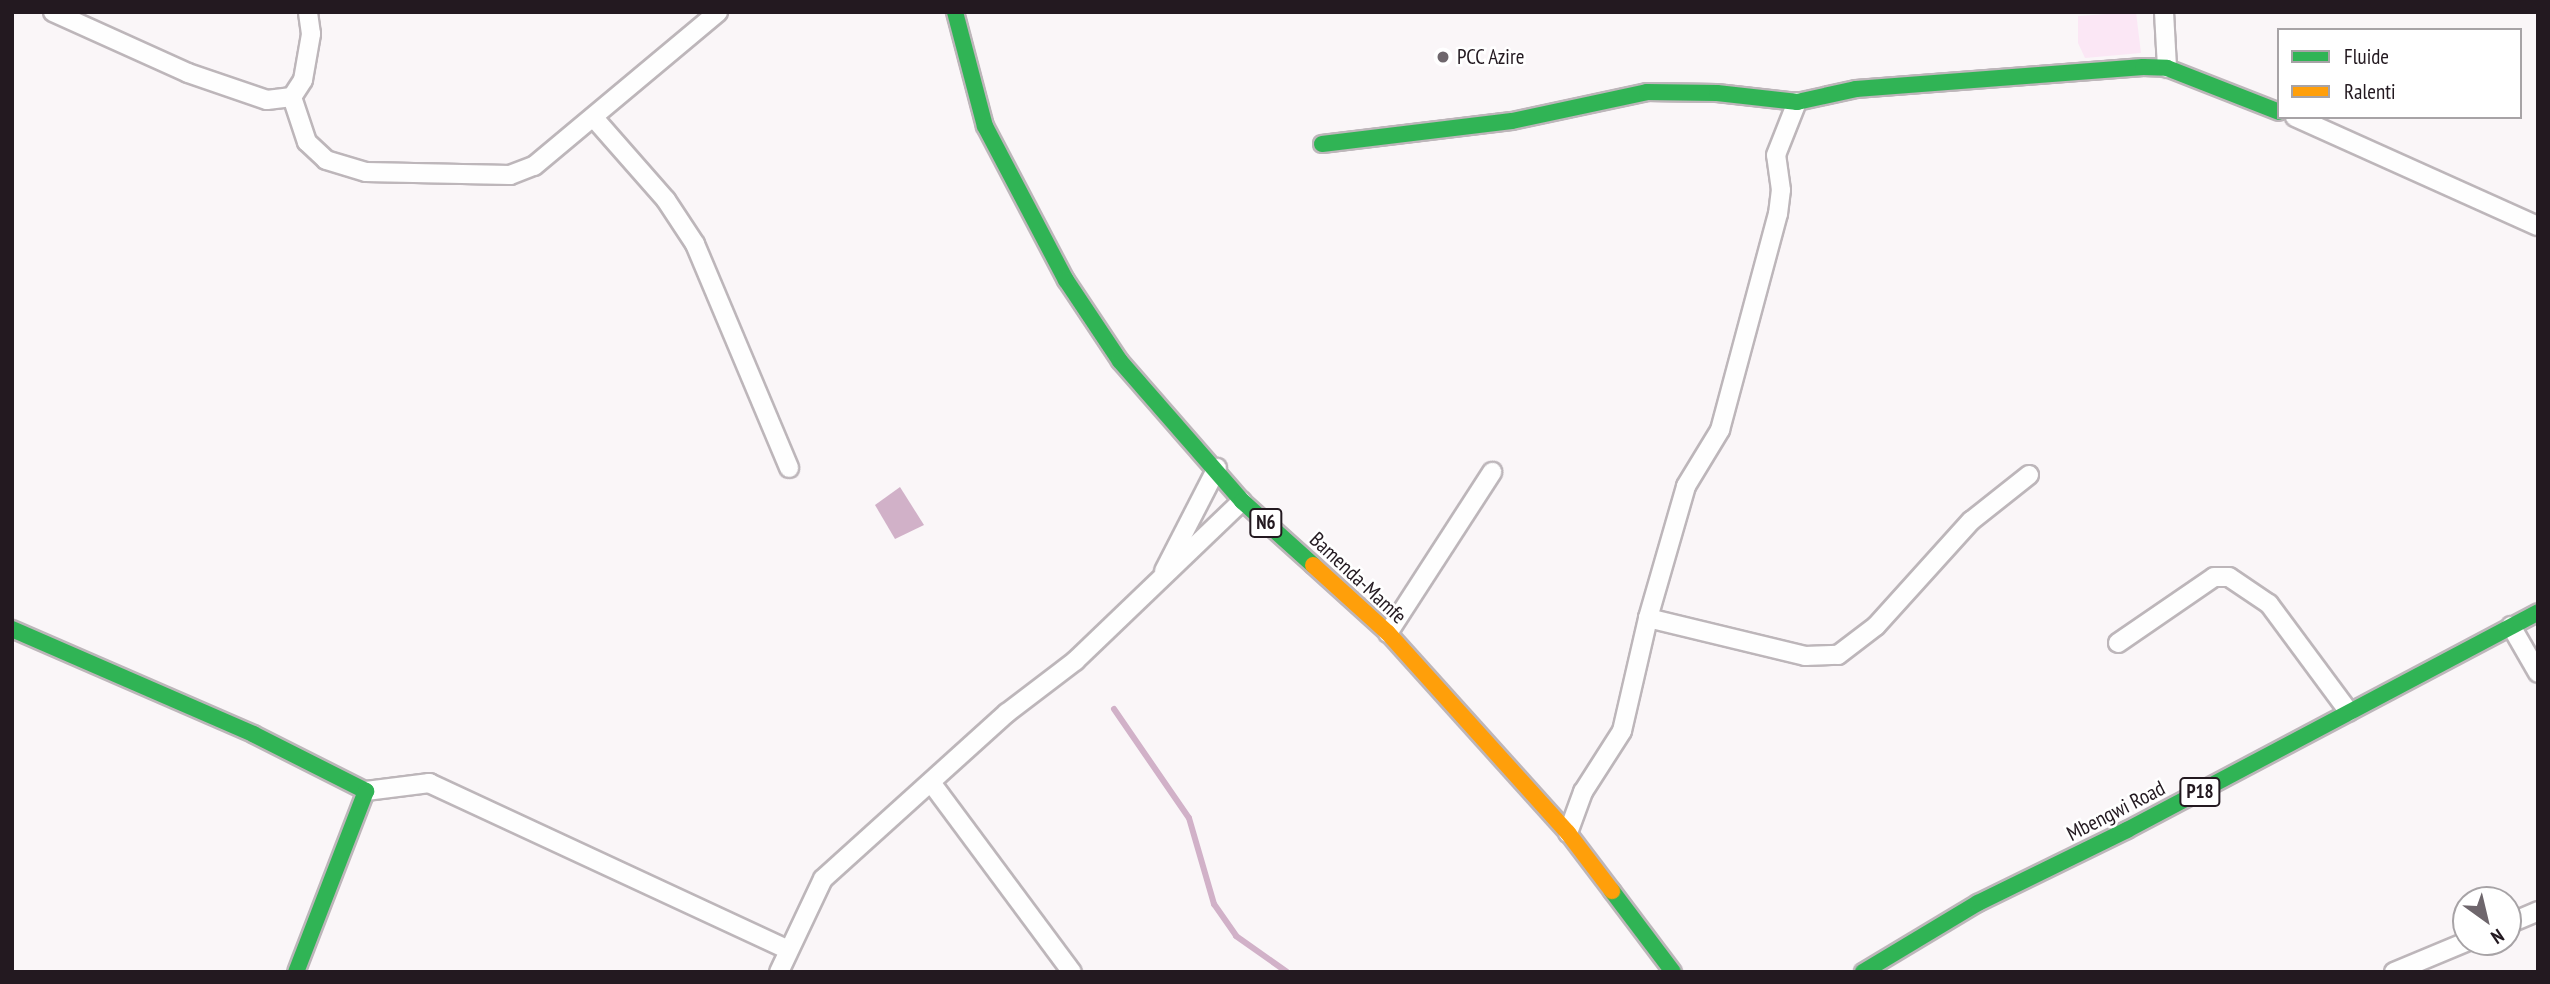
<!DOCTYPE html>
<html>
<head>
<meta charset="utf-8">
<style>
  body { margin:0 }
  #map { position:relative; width:2550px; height:984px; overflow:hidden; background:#faf6f8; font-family:"PT Sans Narrow",sans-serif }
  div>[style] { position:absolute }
  .green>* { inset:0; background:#fbe7f5 }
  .water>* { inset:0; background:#d1b1c8 }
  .stream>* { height:6px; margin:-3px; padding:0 3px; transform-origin:3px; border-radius:3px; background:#d1b1c8 }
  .roads { filter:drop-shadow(2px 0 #bdb6ba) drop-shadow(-2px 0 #bdb6ba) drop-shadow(0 2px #bdb6ba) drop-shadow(0 -2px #bdb6ba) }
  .street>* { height:18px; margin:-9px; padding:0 9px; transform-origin:9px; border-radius:9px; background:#fefefe }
  .fast>* { height:16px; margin:-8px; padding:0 8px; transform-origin:8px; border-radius:8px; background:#30b455 }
  .slow>* { height:16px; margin:-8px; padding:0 8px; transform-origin:8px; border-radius:8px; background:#ff9f0a }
  .dots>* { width:19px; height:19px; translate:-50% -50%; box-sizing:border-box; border:4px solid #fff; border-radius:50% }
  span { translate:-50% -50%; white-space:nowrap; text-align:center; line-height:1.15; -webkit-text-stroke:5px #fff; paint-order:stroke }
  .shield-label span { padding:2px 5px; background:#fff; border:2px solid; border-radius:5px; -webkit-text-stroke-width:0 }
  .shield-label { font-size:19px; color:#231920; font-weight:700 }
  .poi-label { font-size:21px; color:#231920 }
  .left { translate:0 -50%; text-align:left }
  .street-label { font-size:21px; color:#231920 }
  .frame { position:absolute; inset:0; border:14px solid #231920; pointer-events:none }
  .legend { position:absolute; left:2277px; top:28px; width:245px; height:91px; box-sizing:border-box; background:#fff; border:2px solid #a7a3a6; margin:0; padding:9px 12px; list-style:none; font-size:21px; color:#231920 }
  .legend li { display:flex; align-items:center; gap:14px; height:35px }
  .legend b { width:35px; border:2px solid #a7a3a6 }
  .north { position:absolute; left:2452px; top:886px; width:70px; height:70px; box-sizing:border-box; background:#fff; border:2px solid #a7a3a6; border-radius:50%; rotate:146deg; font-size:19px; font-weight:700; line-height:28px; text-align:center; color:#231920 }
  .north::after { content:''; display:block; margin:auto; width:24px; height:32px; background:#6e666c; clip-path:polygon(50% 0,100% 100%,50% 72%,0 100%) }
</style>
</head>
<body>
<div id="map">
  <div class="green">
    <div style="clip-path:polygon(2136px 12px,2141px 53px,2085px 58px,2078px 43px,2078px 16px)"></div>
  </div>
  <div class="water">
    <div style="clip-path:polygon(900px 487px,924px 525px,895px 539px,875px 505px)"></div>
  </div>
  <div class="stream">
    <div style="left:1114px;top:709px;width:132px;rotate:55.5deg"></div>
    <div style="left:1189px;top:818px;width:90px;rotate:73.8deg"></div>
    <div style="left:1214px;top:904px;width:39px;rotate:55deg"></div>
    <div style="left:1236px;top:936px;width:62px;rotate:35.2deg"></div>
  </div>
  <div class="roads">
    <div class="street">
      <div style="left:53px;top:12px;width:148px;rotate:24.3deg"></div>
      <div style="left:188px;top:73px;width:83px;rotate:18.9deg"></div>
      <div style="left:267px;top:100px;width:25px;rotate:-7deg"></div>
      <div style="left:292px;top:97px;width:20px;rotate:-57deg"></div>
      <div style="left:303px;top:80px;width:47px;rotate:-80.1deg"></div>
      <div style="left:311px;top:34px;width:22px;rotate:-98deg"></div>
      <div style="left:2164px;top:12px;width:56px;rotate:86.9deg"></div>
      <div style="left:292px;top:97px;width:47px;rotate:71.6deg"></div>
      <div style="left:307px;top:142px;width:26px;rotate:43deg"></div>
      <div style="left:326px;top:160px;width:42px;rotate:16.7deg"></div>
      <div style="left:366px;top:172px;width:144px;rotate:1.2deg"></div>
      <div style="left:510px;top:175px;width:26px;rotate:-21deg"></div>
      <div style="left:534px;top:166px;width:240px;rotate:-39.9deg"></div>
      <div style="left:2295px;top:117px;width:266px;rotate:24.2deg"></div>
      <div style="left:594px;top:118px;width:109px;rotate:48.7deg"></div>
      <div style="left:666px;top:200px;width:53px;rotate:56.6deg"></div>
      <div style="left:695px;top:244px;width:243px;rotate:67.2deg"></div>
      <div style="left:1164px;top:571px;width:116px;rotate:-62.8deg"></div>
      <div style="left:1648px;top:618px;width:162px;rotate:13.6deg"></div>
      <div style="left:1805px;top:656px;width:33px;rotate:-2deg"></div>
      <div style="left:1838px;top:655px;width:48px;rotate:-37.3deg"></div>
      <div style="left:1876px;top:626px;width:142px;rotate:-47.9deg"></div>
      <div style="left:1971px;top:521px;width:74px;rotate:-38.4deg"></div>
      <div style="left:2511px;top:626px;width:54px;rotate:60.1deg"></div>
      <div style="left:1388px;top:633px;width:192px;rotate:-57.1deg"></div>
      <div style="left:2118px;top:643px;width:116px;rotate:-34.5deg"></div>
      <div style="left:2214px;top:577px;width:15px"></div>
      <div style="left:2229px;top:577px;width:48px;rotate:34deg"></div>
      <div style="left:2269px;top:604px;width:134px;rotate:53.5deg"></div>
      <div style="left:933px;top:785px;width:233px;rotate:53.4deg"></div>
      <div style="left:366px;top:791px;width:64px;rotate:-7.2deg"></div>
      <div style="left:429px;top:783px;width:395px;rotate:24.9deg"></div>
      <div style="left:1568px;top:833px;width:44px;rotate:-69.9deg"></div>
      <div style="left:1583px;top:792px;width:72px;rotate:-57.4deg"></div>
      <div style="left:1622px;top:731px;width:116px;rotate:-77deg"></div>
      <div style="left:1648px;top:618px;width:137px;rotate:-73.9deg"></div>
      <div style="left:1686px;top:486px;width:66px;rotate:-58.7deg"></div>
      <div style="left:1720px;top:430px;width:224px;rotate:-75deg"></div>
      <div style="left:1778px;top:214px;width:24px;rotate:-83deg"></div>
      <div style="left:1781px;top:190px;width:35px;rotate:-98deg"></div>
      <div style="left:1776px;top:155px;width:57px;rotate:-68.4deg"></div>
      <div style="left:2508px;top:924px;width:33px;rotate:-23deg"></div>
      <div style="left:779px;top:972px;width:103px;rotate:-64.7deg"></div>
      <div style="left:823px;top:879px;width:248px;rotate:-42.1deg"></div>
      <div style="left:1007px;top:713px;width:86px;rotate:-37.4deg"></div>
      <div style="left:1075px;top:661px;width:231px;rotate:-43.8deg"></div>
      <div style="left:2394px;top:972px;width:78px;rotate:-22.6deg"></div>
    </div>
    <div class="fast">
      <div style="left:955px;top:12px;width:118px;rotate:75.3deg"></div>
      <div style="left:985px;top:126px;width:174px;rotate:62.3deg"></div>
      <div style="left:1066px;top:280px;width:97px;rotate:56.3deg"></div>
      <div style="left:1120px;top:361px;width:186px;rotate:48.9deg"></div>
      <div style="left:1242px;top:501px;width:96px;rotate:42deg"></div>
      <div style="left:1322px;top:144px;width:191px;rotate:-6.9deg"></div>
      <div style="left:1512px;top:121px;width:138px;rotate:-12.1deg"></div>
      <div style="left:1647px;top:92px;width:70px;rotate:0.8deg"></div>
      <div style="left:1717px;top:93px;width:81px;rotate:6.4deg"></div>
      <div style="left:1797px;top:102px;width:60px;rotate:-12.4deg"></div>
      <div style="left:1856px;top:89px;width:288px;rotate:-4.4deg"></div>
      <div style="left:2143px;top:67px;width:24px;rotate:2deg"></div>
      <div style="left:2167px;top:68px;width:120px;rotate:21.4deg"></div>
      <div style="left:12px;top:629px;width:263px;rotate:23.5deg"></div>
      <div style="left:253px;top:734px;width:127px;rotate:26.8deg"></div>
      <div style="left:366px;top:791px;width:194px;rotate:111.1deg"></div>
      <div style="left:1612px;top:891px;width:101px;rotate:53deg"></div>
      <div style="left:1863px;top:972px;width:134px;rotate:-31deg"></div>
      <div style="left:1978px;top:903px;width:166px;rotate:-26.1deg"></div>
      <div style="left:2127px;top:830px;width:465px;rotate:-27.9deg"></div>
    </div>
    <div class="slow">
      <div style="left:1313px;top:565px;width:101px;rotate:42.2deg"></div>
      <div style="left:1388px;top:633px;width:269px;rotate:48deg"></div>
      <div style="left:1568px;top:833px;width:73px;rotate:52.8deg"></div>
    </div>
  </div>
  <div class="dots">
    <div style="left:1443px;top:57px;background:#6e666c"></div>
  </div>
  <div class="shield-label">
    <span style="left:1266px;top:523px">N6</span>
    <span style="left:2200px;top:792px">P18</span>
  </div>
  <div class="poi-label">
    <span class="left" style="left:1457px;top:57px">PCC Azire</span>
  </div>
  <div class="street-label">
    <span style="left:1358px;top:578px;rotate:43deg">Bamenda-Mamfe</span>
    <span style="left:2116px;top:811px;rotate:-27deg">Mbengwi Road</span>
  </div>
  <div class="frame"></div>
  <ul class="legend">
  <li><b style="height:9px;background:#30b455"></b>Fluide</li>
  <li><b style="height:9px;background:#ff9f0a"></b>Ralenti</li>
  </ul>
  <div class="north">N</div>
</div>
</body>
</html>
